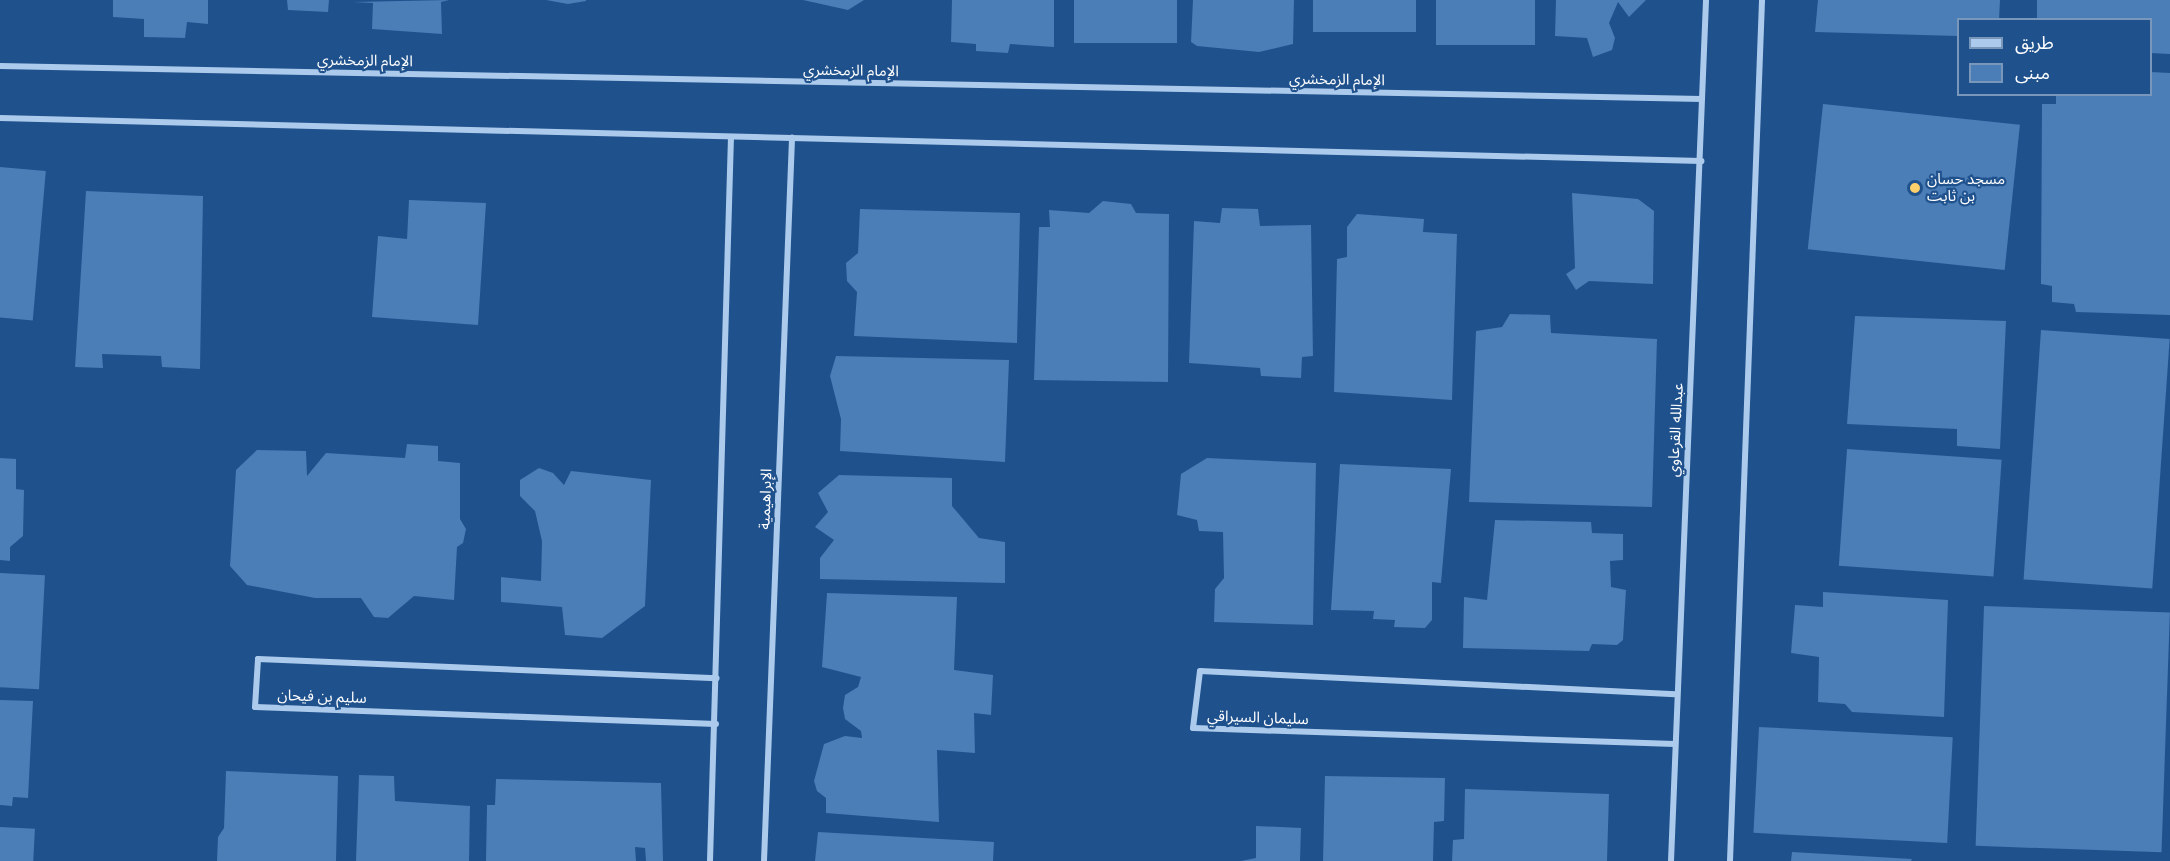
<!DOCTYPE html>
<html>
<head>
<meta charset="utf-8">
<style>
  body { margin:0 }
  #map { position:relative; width:2170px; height:861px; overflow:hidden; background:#1f518d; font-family:Figtree,"Noto Sans Arabic",sans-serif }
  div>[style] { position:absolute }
  .building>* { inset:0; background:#4b7db7; transform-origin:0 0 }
  .street>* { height:6px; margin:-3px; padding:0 3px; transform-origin:3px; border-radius:3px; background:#accbec }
  .dots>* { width:16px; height:16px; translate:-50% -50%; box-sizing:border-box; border:3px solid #1f518d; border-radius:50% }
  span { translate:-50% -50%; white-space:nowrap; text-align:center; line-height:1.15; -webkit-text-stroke:4.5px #1f518d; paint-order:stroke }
  .street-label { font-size:15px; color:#fff }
  .poi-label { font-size:15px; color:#fff }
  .left { translate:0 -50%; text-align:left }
  .legend { position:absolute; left:1957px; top:18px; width:195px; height:78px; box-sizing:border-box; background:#1f518d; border:2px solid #7997bb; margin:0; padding:8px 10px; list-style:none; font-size:18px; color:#fff }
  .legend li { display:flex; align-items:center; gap:12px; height:30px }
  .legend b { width:30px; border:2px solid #7997bb }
</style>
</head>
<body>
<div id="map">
  <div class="building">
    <div style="clip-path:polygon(113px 0,208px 0,208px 24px,187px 22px,185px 38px,144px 37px,144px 19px,113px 17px)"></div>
    <div style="clip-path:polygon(287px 0,329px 0,328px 12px,288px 10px)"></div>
    <div style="clip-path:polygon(449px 0,441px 2px,442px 34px,372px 29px,373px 3px,353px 2px)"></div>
    <div style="clip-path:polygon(546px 0,586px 0,586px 1px,568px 4px)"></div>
    <div style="clip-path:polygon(803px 0,864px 0,848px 10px)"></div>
    <div style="clip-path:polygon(952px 0,1054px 0,1054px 47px,1010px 44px,1008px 53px,976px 51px,976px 44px,951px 42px)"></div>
    <div style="left:1074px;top:0;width:103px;height:43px"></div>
    <div style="clip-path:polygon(1193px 0,1294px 0,1293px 44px,1259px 52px,1197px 46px,1191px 42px)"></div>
    <div style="left:1313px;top:0;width:103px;height:32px"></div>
    <div style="left:1436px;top:0;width:99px;height:45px"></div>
    <div style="clip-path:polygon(1556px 0,1646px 0,1629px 17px,1618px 2px,1609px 23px,1615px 38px,1612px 50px,1593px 57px,1587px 38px,1555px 36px)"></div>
    <div style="clip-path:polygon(1818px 0,2000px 0,1999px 20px,1958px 20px,1958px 36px,1815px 32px)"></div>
    <div style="clip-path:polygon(2037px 0,2170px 0,2170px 54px,2150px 53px,2150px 20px,2037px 20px)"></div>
    <div style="clip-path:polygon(2150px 72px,2170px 73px,2170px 315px,2076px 312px,2074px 304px,2052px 302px,2052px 286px,2041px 284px,2042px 104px,2056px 104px,2056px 94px,2150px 94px)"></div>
    <div style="left:1823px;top:104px;width:198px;height:146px;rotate:6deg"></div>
    <div style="left:0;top:167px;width:46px;height:150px;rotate:5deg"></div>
    <div style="clip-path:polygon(86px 191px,203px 196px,200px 369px,162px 367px,161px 356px,102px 354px,103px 368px,75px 367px)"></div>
    <div style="clip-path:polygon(1572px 193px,1638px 199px,1654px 211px,1653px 284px,1589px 281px,1576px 290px,1566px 274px,1575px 268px)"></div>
    <div style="clip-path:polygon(409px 200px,486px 203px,478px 325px,372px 317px,378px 236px,407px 239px)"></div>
    <div style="clip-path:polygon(1103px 201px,1131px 204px,1136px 213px,1169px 214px,1168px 382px,1034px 380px,1039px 227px,1050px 227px,1049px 210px,1089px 213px)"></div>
    <div style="clip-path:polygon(1222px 208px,1258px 209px,1260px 226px,1311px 225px,1313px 356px,1302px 357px,1301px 378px,1261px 376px,1260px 368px,1189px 363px,1194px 221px,1220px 223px)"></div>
    <div style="clip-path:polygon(860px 209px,1020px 213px,1017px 343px,854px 336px,857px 292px,847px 281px,846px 263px,858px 253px)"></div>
    <div style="clip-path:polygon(1357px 214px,1424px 219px,1423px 232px,1457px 234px,1452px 400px,1334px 392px,1337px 259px,1347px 257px,1347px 227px)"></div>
    <div style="clip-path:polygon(1510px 314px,1550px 315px,1551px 333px,1657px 339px,1652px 507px,1469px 502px,1476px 331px,1502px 327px)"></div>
    <div style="clip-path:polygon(1855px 316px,2006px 321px,2000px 449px,1957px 446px,1957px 429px,1847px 424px)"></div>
    <div style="left:2041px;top:330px;width:129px;height:250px;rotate:4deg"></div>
    <div style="clip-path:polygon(836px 356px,1009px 360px,1005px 462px,840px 451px,841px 419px,830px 376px)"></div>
    <div style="clip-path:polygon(407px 444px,438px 446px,438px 461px,460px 463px,460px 519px,466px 529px,463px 543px,457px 547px,454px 600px,414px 596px,388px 618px,374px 617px,361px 598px,315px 598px,247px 585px,230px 566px,236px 470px,257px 450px,306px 451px,307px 476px,326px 453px,405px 458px)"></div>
    <div style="left:1847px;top:449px;width:155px;height:117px;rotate:4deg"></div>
    <div style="clip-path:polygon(0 458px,16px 459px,16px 489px,24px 490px,23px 536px,10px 547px,10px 561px,0 560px)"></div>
    <div style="clip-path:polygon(1207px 458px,1316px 463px,1313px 625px,1214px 622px,1215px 589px,1224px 578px,1223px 532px,1199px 531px,1197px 520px,1177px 515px,1181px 474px)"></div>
    <div style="clip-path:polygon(1340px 464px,1451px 469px,1441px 583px,1432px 582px,1432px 620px,1425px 628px,1394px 627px,1395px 620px,1373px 619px,1374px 611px,1331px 610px)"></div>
    <div style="clip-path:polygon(539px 468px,553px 473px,564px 485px,571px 471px,651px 480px,645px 606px,602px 638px,565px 635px,562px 607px,501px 602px,501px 577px,541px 581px,542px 541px,535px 511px,520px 496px,520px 480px)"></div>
    <div style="clip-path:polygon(839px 475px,952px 478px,952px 506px,979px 538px,1005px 542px,1005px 583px,820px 579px,820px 558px,834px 540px,815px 527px,828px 512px,818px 493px)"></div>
    <div style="clip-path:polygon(1495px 520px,1591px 522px,1592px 533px,1623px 534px,1623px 560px,1610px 561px,1611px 587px,1626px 590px,1623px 640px,1617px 645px,1592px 644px,1589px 651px,1463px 648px,1464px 597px,1487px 600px)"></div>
    <div style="left:0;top:573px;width:45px;height:114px;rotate:3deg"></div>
    <div style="clip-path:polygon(1823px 592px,1948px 600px,1944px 717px,1852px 712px,1845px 704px,1818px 702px,1819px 657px,1791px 653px,1795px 605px,1823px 607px)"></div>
    <div style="clip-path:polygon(827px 593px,957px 597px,954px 670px,993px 675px,991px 715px,974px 713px,975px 753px,937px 750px,939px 822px,826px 813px,826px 798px,817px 791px,814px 781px,824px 744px,845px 736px,862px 738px,861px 731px,845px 719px,843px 708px,845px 695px,858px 687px,861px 677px,822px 667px)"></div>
    <div style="left:1984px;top:606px;width:186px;height:240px;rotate:2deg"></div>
    <div style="clip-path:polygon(0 700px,33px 701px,28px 798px,13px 797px,12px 806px,0 805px)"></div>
    <div style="left:1759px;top:727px;width:194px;height:106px;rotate:3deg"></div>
    <div style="clip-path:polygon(226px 771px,338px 776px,336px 861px,217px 861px,218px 837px,224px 828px)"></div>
    <div style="clip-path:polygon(359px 775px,394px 776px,395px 801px,470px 806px,469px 861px,356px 861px)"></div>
    <div style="clip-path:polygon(1325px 776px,1445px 778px,1444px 821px,1434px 822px,1433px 861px,1323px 861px)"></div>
    <div style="clip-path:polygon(496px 779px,661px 783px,663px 861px,646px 861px,645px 848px,635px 847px,636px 861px,486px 861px,487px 805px,495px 805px)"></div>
    <div style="clip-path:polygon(1465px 789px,1609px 794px,1607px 861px,1452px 861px,1453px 840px,1464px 839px)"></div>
    <div style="clip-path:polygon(1256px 826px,1301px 828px,1300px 861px,1241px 861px,1256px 858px)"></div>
    <div style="left:0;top:827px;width:35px;height:34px;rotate:3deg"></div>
    <div style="clip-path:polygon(818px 832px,994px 842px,993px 861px,815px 861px)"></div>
    <div style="clip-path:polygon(1792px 852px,1912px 859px,1911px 861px,1791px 861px)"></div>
  </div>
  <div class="street">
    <div style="left:0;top:66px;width:1702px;rotate:1.11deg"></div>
    <div style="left:0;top:118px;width:1702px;rotate:1.45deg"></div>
    <div style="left:716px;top:724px;width:461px;rotate:-177.9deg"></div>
    <div style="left:255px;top:707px;width:48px;rotate:-86.4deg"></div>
    <div style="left:258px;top:659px;width:459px;rotate:2.4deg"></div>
    <div style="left:1675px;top:744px;width:482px;rotate:-178.1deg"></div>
    <div style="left:1193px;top:728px;width:57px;rotate:-83deg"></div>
    <div style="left:1200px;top:671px;width:476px;rotate:2.8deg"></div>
    <div style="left:710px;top:861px;width:723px;rotate:-88.34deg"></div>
    <div style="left:764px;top:861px;width:724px;rotate:-87.78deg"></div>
    <div style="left:1671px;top:861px;width:862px;rotate:-87.67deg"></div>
    <div style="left:1730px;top:861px;width:862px;rotate:-87.87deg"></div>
  </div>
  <div class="dots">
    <div style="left:1915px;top:188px;background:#fbcf6c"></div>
  </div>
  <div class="street-label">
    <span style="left:365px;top:61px;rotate:1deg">الإمام الزمخشري</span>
    <span style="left:851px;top:71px;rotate:1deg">الإمام الزمخشري</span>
    <span style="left:1337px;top:80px;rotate:1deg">الإمام الزمخشري</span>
    <span style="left:1676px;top:430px;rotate:-87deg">عبدالله القرعاوي</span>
    <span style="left:766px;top:499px;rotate:-88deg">الإبراهيمية</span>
    <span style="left:322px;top:697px;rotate:2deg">سليم بن فيحان</span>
    <span style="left:1258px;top:718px;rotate:2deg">سليمان السيراقي</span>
  </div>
  <div class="poi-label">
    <span class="left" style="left:1927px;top:188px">مسجد حسان<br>بن ثابت</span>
  </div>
  <ul class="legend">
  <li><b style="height:8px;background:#accbec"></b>طريق</li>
  <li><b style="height:16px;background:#4b7db7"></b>مبنى</li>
  </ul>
</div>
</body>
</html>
